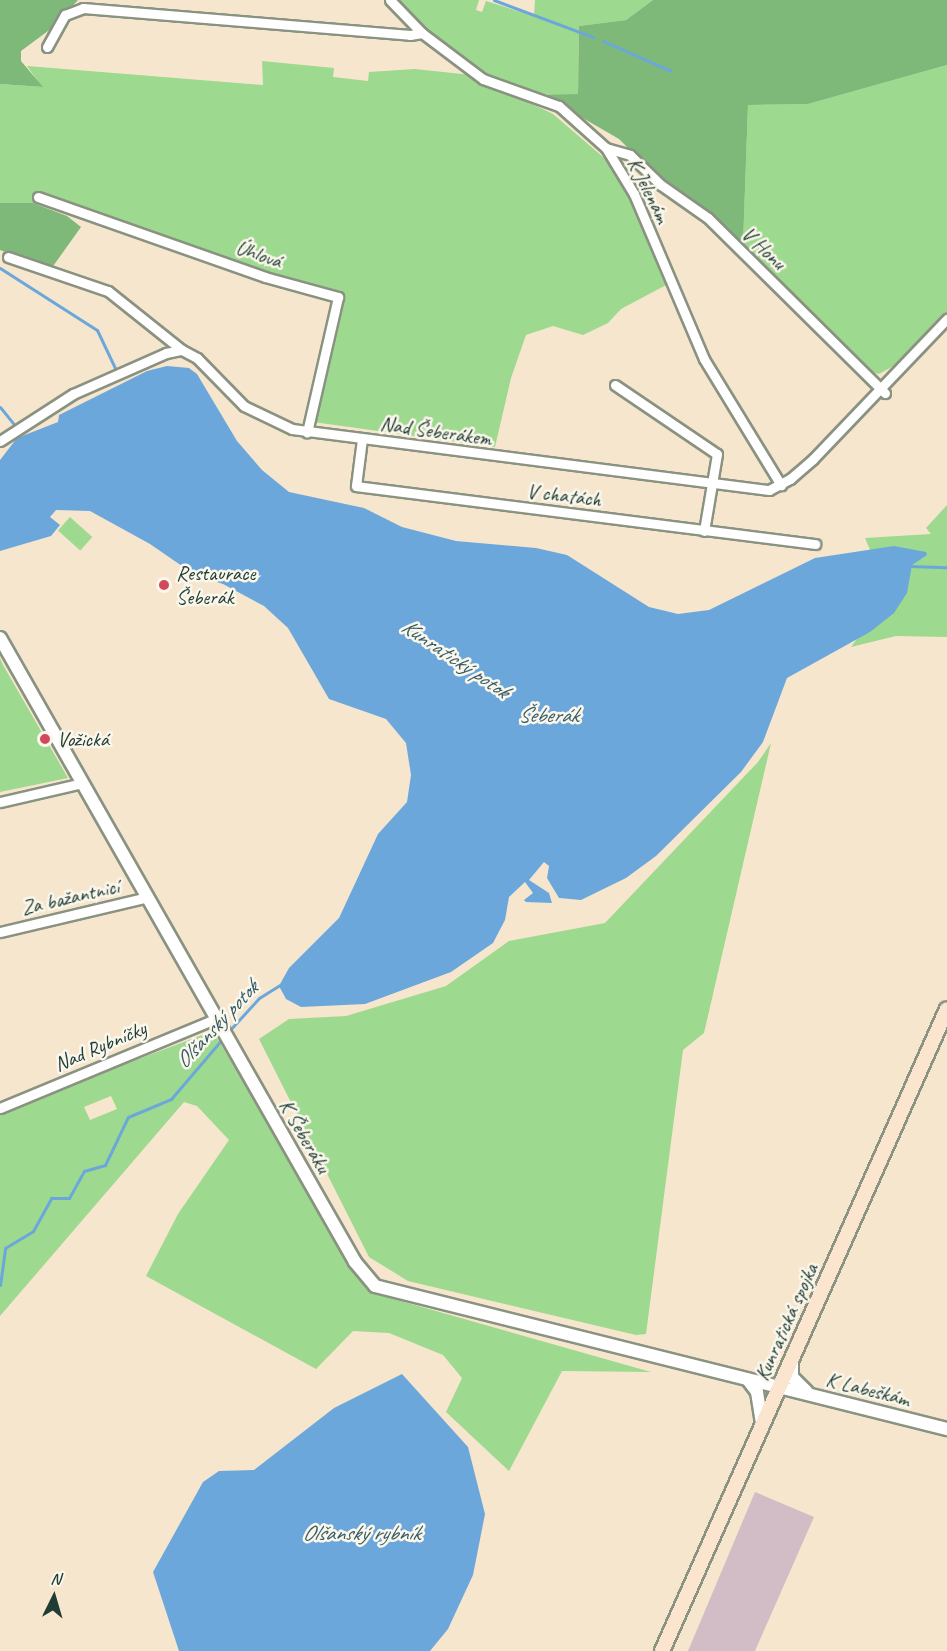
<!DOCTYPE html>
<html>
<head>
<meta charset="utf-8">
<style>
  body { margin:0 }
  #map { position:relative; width:947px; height:1651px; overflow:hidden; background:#f6e6ce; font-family:Caveat,sans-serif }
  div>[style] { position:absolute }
  .industrial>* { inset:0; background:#d2bdc6 }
  .green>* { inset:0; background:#9dd98e; transform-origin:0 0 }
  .forest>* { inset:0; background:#7eb979 }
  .water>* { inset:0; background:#6ca7dc }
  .stream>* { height:3px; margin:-1.5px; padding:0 1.5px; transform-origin:1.5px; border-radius:1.5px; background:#6ca7dc }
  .roads { filter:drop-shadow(2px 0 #8a9281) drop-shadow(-2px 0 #8a9281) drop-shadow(0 2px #8a9281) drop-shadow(0 -2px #8a9281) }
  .minor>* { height:9px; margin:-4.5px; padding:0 4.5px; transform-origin:4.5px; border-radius:4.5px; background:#fff }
  .tertiary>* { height:12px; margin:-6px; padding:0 6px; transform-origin:6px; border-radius:6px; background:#fff }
  .secondary>* { height:14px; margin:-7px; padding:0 7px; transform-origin:7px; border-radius:7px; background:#fbe5cf }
  .dots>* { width:16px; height:16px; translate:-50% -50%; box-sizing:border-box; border:3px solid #fbf7ec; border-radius:50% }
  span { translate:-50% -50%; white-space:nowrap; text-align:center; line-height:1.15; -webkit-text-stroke:5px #fbf7ec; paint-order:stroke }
  .street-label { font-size:21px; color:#1f3d34 }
  .poi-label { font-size:21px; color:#1f3d34 }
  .left { translate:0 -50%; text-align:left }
  .water-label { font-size:22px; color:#365d66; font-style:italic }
  .north { position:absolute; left:24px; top:1567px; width:60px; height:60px; -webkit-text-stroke:4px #fbf7ec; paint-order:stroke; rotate:5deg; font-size:16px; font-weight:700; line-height:24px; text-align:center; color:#1f3d34 }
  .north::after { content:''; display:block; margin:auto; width:21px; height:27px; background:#1f3d34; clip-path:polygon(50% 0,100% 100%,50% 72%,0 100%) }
</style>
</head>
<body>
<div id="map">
  <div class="industrial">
    <div style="clip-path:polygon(755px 1492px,814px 1517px,755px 1651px,688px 1651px)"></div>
  </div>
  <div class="green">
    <div style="clip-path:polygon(394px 0,479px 0,476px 10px,482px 12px,486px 1px,534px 16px,535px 0,653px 0,626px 20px,579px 26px,578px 94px,554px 96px,515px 87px,477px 70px,411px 19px)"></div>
    <div style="clip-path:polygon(262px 61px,334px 68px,333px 77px,368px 81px,369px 72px,415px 69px,471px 75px,553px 114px,610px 163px,627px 190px,668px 284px,621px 309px,608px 323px,583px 335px,553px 326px,526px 335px,511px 378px,495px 447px,313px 422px,342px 292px,262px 271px,43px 196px,33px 203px,0 203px,0 84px,42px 87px,27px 66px,263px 85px)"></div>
    <div style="clip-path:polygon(947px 65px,947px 313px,897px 364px,879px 374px,867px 371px,743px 245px,748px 105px,808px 104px)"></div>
    <div style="clip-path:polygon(947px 505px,947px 637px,896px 636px,851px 647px,859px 636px,870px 632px,912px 566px,912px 555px,871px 552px,865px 538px,931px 534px,926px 528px)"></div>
    <div style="left:70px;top:517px;width:30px;height:18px;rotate:42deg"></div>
    <div style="clip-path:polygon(0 658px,3px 665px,68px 778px,0 792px)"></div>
    <div style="clip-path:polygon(771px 743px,704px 1033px,683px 1050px,646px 1334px,636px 1335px,408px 1281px,369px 1257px,259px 1039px,289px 1019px,346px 1016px,446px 986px,509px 941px,605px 923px,758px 762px)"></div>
    <div style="clip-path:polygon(evenodd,213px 1031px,369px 1292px,651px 1372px,562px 1371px,509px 1471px,446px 1412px,462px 1378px,443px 1355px,389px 1333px,353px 1331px,316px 1369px,146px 1276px,178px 1214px,229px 1140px,197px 1106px,184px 1102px,0 1316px,0 1111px,213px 1031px,111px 1096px,117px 1109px,90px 1120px,84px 1107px,111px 1096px)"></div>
  </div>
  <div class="forest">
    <div style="clip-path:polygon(0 0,78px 0,52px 28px,21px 51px,21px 61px,43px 87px,0 84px)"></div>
    <div style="clip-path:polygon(653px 0,947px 0,947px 65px,808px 104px,748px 105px,743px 245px,661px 181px,619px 139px,543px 95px,578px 94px,579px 26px,626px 20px)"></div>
    <div style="clip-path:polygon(0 203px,33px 203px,67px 216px,81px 227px,51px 269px,0 250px)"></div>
  </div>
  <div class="water">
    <div style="clip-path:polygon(167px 366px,189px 368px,197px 374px,237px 441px,262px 470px,289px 492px,364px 508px,402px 527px,456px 541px,536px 548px,567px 555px,649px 607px,678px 614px,709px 610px,815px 558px,894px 546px,926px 552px,927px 555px,912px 565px,907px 593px,894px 613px,870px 632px,787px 678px,763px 742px,741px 772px,656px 856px,626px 878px,581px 900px,559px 898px,547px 878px,549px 866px,544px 862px,529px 880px,549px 893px,552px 903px,526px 902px,524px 900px,533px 893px,525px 882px,509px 897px,505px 920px,493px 943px,451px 972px,365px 1004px,301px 1007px,286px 999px,279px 986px,289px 968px,339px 918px,378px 834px,407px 802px,411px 775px,406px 743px,386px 719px,329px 699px,288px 628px,264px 606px,223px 584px,195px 575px,150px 544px,90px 511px,56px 510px,50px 517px,60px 525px,51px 536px,0 551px,0 460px,17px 438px,58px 422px,59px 415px,147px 371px)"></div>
    <div style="clip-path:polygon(402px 1374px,468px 1447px,485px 1514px,473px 1575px,448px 1629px,430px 1651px,179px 1651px,153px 1572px,203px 1482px,219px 1471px,254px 1470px,334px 1408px)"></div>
  </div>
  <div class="stream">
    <div style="left:494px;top:0;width:106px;rotate:20.5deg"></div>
    <div style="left:603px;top:41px;width:74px;rotate:23.8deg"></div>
    <div style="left:0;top:268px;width:115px;rotate:32.6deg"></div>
    <div style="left:97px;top:330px;width:42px;rotate:64.7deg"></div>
    <div style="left:0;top:407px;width:22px;rotate:51deg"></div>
    <div style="left:910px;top:566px;width:37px;rotate:2deg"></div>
    <div style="left:228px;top:1032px;width:46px;rotate:-47.6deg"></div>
    <div style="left:259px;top:998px;width:25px;rotate:-32deg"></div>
    <div style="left:0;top:1285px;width:37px;rotate:-82deg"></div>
    <div style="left:5px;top:1248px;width:33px;rotate:-31deg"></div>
    <div style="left:33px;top:1231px;width:38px;rotate:-61deg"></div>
    <div style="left:51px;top:1198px;width:18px"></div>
    <div style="left:69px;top:1198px;width:31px;rotate:-61deg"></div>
    <div style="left:84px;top:1171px;width:22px;rotate:-16deg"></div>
    <div style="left:105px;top:1165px;width:53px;rotate:-64.4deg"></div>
    <div style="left:128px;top:1117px;width:47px;rotate:-22.7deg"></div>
    <div style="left:171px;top:1099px;width:82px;rotate:-49.5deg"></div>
  </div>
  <div class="roads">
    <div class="minor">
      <div style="left:390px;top:0;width:46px;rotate:45.9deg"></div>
      <div style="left:422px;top:33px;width:76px;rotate:37deg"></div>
      <div style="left:483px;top:79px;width:81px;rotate:19.6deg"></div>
      <div style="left:559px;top:106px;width:63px;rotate:41.8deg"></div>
      <div style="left:606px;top:148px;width:54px;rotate:58.7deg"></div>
      <div style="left:634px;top:194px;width:179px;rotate:67deg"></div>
      <div style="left:704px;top:359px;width:148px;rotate:58.6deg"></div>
      <div style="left:47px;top:47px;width:37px;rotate:-61deg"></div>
      <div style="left:65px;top:15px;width:19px;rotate:-21deg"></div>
      <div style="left:83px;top:8px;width:328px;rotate:4.7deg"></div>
      <div style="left:410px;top:35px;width:12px;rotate:-9deg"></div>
      <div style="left:606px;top:148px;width:25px;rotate:16deg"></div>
      <div style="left:630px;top:155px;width:43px;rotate:44.1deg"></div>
      <div style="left:661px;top:185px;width:57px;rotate:35.1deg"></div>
      <div style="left:708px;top:218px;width:249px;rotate:44.7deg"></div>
      <div style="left:38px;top:197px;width:241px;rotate:19.4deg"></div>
      <div style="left:265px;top:277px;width:76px;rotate:15.3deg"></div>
      <div style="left:338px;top:297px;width:139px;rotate:102.9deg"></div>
      <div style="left:8px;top:257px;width:106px;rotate:18.8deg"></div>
      <div style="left:108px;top:291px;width:95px;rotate:38.6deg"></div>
      <div style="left:615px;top:385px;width:123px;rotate:34.1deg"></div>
      <div style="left:717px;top:454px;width:78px;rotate:99.6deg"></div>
      <div style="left:362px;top:439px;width:47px;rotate:97.3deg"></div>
      <div style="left:356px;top:486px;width:463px;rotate:7.2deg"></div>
      <div style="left:0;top:441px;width:87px;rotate:-32.8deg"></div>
      <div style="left:73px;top:394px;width:102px;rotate:-23.8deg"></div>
      <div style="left:166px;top:353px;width:16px;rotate:-11deg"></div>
      <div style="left:182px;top:350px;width:17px;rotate:28deg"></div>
      <div style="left:197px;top:358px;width:67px;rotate:45.6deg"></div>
      <div style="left:244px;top:406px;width:53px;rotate:25.6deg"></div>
      <div style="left:292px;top:429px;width:481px;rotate:7.3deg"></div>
      <div style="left:769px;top:490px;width:24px;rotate:-28deg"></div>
      <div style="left:790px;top:479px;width:30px;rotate:-41deg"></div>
      <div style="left:813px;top:459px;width:194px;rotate:-46.3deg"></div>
      <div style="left:0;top:802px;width:84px;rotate:-13deg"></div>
      <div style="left:0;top:932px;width:152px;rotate:-13.3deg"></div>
      <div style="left:0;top:1108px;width:233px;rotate:-22.5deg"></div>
    </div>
    <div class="tertiary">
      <div style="left:0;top:638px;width:718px;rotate:60.36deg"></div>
      <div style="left:355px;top:1262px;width:31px;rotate:50deg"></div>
      <div style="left:375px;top:1286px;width:590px;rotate:14.04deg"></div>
      <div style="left:792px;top:1360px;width:17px;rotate:90deg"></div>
      <div style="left:792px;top:1377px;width:21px;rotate:45deg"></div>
      <div style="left:748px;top:1380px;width:15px;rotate:53deg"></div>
      <div style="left:757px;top:1392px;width:32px;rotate:81deg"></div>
    </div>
    <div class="secondary">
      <div style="left:662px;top:1651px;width:702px;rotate:-66.06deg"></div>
    </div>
  </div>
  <div class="dots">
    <div style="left:164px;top:585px;background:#d1495b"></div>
    <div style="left:45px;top:739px;background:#d1495b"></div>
  </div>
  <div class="street-label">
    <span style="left:649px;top:190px;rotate:63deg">K Jelenám</span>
    <span style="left:764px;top:248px;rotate:44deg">V Honu</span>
    <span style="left:259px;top:254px;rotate:19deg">Úhlová</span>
    <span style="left:436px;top:431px;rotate:8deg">Nad Šeberákem</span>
    <span style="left:564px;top:495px;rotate:7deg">V chatách</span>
    <span style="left:70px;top:897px;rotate:-13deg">Za bažantnicí</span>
    <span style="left:100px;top:1046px;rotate:-23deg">Nad Rybníčky</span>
    <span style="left:305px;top:1136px;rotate:60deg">K Šeberáku</span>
    <span style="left:786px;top:1322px;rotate:-66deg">Kunratická spojka</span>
    <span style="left:868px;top:1389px;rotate:14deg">K Labeškám</span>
  </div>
  <div class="poi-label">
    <span class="left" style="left:176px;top:585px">Restaurace<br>Šeberák</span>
    <span class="left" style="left:57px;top:739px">Vožická</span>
  </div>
  <div class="water-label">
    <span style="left:455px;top:659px;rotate:34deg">Kunratický potok</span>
    <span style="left:548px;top:716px">Šeberák</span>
    <span style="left:217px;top:1025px;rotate:-47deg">Olšanský potok</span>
    <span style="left:361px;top:1534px">Olšanský rybník</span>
  </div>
  <div class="north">N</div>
</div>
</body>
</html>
